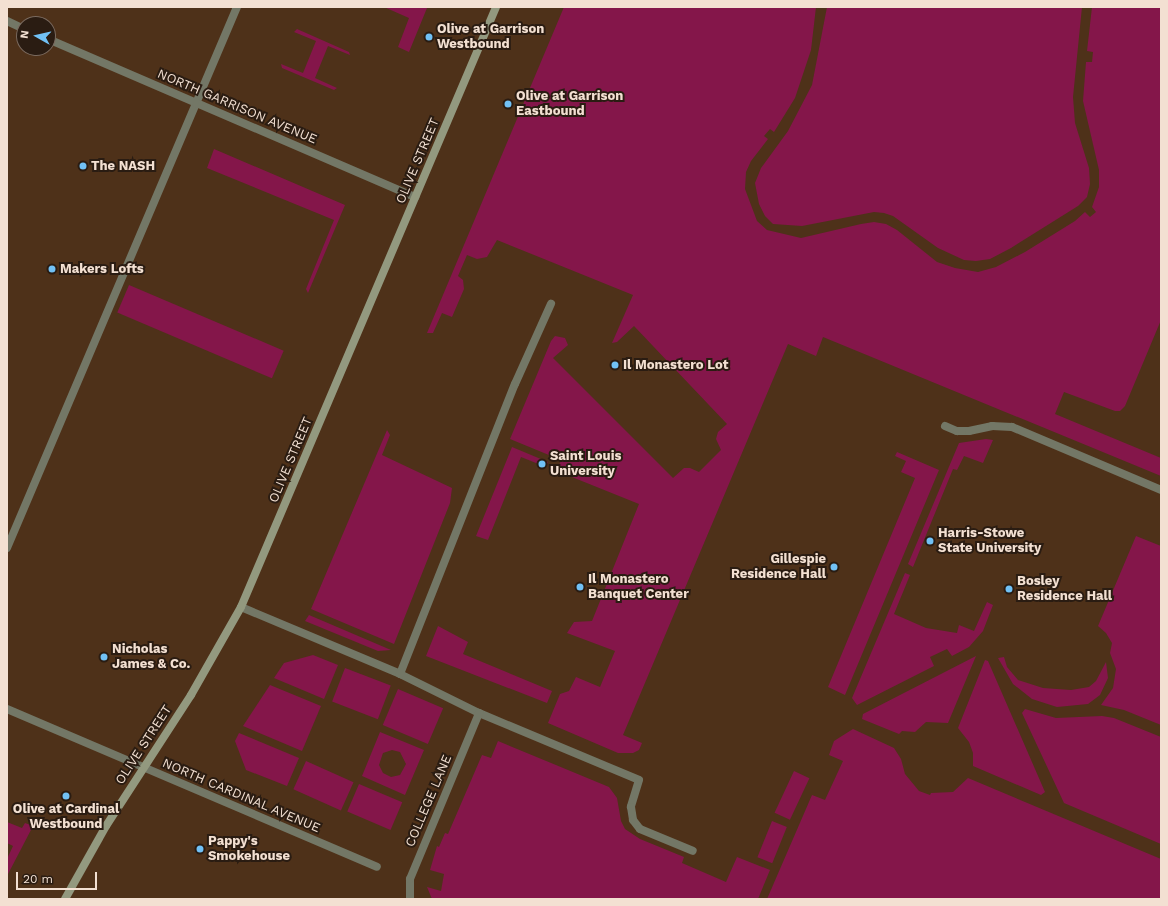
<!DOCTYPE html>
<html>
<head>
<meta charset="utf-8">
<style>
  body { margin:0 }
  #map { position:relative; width:1168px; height:906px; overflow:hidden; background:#4e3119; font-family:"Work Sans",sans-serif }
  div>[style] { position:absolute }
  .green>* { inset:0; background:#84164a; transform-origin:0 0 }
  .lane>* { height:8px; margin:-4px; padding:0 4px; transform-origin:4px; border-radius:4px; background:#737766 }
  .street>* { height:8px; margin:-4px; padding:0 4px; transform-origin:4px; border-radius:4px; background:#737766 }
  .secondary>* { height:8px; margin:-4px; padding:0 4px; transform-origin:4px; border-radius:4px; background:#93997f }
  .dots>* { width:11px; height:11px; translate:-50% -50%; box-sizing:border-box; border:2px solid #2a1c12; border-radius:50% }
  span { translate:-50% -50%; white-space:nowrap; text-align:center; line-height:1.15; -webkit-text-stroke:4px #2a1c12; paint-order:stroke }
  .poi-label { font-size:13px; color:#f3e0d2; font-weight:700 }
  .left { translate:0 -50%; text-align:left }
  .right { translate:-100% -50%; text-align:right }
  .street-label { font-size:13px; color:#f3e0d2 }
  .frame { position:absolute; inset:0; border:8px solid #f3e0d2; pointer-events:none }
  .north { position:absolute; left:16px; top:16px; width:40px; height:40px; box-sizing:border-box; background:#2a1c12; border:1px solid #7a6a5f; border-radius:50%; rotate:278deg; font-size:11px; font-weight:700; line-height:16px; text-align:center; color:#f3e0d2 }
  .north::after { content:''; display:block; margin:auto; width:14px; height:18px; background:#71c1f5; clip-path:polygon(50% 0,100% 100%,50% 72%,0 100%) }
  .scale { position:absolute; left:16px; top:872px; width:81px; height:18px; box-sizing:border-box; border:2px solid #f3e0d2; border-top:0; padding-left:5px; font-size:12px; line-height:14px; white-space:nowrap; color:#f3e0d2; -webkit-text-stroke:3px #2a1c12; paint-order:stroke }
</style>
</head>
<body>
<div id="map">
  <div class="green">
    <div style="clip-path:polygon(384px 7px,427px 8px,409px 52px,398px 47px,409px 18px)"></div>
    <div style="clip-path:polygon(564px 7px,816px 7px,811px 50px,795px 98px,774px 132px,770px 129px,764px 136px,768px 139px,751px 161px,746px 172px,745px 189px,757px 221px,767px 230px,801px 238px,861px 224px,874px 222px,886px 224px,897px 230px,937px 262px,955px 268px,978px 272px,996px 267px,1025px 252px,1075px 221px,1085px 212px,1090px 217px,1096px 212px,1092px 207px,1099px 187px,1099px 170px,1083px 101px,1086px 62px,1092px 62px,1093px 52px,1087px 51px,1092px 7px,1161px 7px,1161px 320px,1125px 406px,1120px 411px,1115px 411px,1064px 392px,1055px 414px,1161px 458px,1161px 476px,823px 337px,816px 356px,788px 344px,623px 735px,642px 743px,639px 750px,633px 753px,618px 753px,548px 723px,560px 694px,569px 691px,576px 677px,600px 687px,615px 651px,567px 633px,574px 622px,592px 621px,639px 504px,557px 471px,561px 460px,510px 439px,551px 341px,555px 336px,565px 338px,568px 345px,553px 358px,673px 478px,684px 468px,690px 468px,699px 472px,721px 450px,716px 439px,718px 432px,727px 424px,634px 326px,617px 342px,612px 343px,633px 295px,497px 240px,487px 257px,477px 259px,467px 255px,458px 276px,463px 280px,464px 289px,452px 317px,442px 313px,433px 333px,427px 333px)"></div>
    <div style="clip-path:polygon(827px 7px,1082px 7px,1073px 97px,1075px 123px,1089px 168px,1090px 184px,1087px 197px,1078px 206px,1011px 248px,990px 259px,976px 261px,964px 260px,938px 248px,893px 216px,884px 213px,874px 212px,802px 226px,773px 224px,765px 216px,759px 204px,755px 183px,761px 168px,788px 131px,812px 85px)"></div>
    <div style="clip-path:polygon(297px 29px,349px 52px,350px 55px,328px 46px,315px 78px,337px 88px,334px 90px,282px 68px,281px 64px,303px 73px,316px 41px,294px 32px)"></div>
    <div style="clip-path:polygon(214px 149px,345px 205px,308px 293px,306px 289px,334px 220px,207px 168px)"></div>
    <div style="left:129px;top:285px;width:168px;height:30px;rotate:23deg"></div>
    <div style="clip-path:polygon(387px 430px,390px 435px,382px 455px,452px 488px,450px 503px,394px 644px,311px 609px)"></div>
    <div style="clip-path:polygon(986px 439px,993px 440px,983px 463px,964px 456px,957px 470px,953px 469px,913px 567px,908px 564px,959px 443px)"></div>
    <div style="clip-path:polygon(512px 447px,548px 462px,546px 467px,521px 457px,488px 540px,476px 536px)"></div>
    <div style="clip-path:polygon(897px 452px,939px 470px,845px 695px,828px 687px,915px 478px,901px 472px,906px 461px,895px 456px)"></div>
    <div style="clip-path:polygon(1136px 536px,1161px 546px,1161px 725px,1124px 710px,1101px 705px,1113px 688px,1116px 669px,1110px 653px,1112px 643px,1106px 633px,1098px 626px)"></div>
    <div style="clip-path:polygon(905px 573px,910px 575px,894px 614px,926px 628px,957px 633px,959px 625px,974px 631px,987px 602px,993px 605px,983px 631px,969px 647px,952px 656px,947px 649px,930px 657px,934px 666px,857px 705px,852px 698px)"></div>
    <div style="clip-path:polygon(309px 615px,391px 650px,378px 651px,305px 621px)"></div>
    <div style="clip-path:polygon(438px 626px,468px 642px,463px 654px,552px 691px,547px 703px,426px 656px)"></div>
    <div style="clip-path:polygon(313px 655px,338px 665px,324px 699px,274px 678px,284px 663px)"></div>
    <div style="clip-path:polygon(976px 656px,948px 723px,926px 722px,915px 732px,902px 731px,899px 734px,862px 719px,863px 714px)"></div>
    <div style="clip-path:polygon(1004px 657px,1007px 667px,1018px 680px,1043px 688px,1071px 690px,1089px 687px,1096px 681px,1106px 662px,1108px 678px,1100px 695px,1088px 704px,1057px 707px,1032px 699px,1013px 684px,998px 658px)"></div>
    <div style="clip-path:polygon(985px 660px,988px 661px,1045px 792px,1041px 795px,973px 766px,973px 753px,969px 742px,958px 728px)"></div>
    <div style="left:345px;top:668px;width:49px;height:36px;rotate:21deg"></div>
    <div style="clip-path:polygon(270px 685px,321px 706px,302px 751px,243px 726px)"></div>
    <div style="left:398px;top:689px;width:49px;height:39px;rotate:23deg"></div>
    <div style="clip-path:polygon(1025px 709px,1056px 718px,1102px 716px,1114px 718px,1161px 737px,1161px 844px,1064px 803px,1022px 713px)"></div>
    <div style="clip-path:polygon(853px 729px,894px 748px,901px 759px,905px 774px,919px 791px,930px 795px,931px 793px,953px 792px,968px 778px,1161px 859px,1161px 899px,767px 899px,812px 795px,825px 800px,843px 761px,829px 755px,834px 741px)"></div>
    <div style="clip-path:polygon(evenodd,380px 732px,424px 750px,405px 795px,362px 776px,380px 732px,392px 750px,400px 752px,406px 764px,400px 775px,391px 777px,383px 773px,379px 765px,383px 753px,392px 750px)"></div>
    <div style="clip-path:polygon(239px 733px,299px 758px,287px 786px,246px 770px,235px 741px)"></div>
    <div style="clip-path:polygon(498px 741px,609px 787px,617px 798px,621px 821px,625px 829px,640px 839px,684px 857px,682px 863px,726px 882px,737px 857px,770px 870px,758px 899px,432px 899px,427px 887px,441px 891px,444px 874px,430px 870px,437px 846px,439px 847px,445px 833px,448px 834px,482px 755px,491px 758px)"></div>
    <div style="left:306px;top:761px;width:52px;height:31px;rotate:24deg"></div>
    <div style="left:794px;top:771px;width:17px;height:46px;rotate:25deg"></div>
    <div style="left:359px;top:784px;width:47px;height:30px;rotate:23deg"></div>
    <div style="left:772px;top:821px;width:16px;height:39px;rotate:22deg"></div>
    <div style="clip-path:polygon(7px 822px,22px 828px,25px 823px,33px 826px,7px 876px,7px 859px,13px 846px,7px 843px)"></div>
  </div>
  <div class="lane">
    <div style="left:945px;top:426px;width:13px;rotate:23deg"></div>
    <div style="left:957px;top:431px;width:12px"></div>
    <div style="left:969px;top:431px;width:24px;rotate:-12deg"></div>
    <div style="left:992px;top:426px;width:20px;rotate:3deg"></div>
    <div style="left:1012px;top:427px;width:162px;rotate:22.9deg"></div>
    <div style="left:7px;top:548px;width:588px;rotate:-66.97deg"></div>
    <div style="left:241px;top:607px;width:173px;rotate:22.8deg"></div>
    <div style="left:400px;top:674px;width:88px;rotate:26.3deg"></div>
    <div style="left:479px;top:713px;width:173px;rotate:22.7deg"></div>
    <div style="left:639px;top:780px;width:28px;rotate:107deg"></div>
    <div style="left:631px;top:807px;width:13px;rotate:81deg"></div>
    <div style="left:633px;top:820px;width:11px;rotate:52deg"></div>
    <div style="left:640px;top:829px;width:57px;rotate:22.5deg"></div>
    <div style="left:400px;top:674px;width:312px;rotate:-68.4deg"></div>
    <div style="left:515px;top:384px;width:88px;rotate:-65.8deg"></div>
    <div style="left:410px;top:899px;width:20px;rotate:-90deg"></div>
    <div style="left:410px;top:879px;width:180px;rotate:-67.4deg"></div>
  </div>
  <div class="street">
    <div style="left:7px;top:21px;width:19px;rotate:25deg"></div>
    <div style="left:48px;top:39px;width:400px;rotate:23.3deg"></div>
    <div style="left:7px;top:709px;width:402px;rotate:23.1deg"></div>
  </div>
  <div class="secondary">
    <div style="left:65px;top:899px;width:84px;rotate:-60.7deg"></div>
    <div style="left:106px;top:826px;width:156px;rotate:-57deg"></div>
    <div style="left:191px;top:695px;width:101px;rotate:-60.4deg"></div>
    <div style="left:241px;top:607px;width:652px;rotate:-66.97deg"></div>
  </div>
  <div class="dots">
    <div style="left:429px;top:37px;background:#71c1f5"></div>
    <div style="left:508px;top:104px;background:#71c1f5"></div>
    <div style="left:83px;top:166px;background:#71c1f5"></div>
    <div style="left:52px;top:269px;background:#71c1f5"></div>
    <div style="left:615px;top:365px;background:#71c1f5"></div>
    <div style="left:542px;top:464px;background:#71c1f5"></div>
    <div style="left:930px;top:541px;background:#71c1f5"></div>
    <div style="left:834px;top:567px;background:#71c1f5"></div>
    <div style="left:580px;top:587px;background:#71c1f5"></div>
    <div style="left:1009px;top:589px;background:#71c1f5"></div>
    <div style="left:104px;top:657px;background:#71c1f5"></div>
    <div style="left:66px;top:796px;background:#71c1f5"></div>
    <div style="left:200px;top:849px;background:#71c1f5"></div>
  </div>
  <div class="poi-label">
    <span class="left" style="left:437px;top:37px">Olive at Garrison<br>Westbound</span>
    <span class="left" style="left:516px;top:104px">Olive at Garrison<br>Eastbound</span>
    <span class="left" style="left:91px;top:166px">The NASH</span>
    <span class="left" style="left:60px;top:269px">Makers Lofts</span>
    <span class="left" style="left:623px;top:365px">Il Monastero Lot</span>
    <span class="left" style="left:550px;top:464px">Saint Louis<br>University</span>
    <span class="left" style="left:938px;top:541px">Harris-Stowe<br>State University</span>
    <span class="right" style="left:826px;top:567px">Gillespie<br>Residence Hall</span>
    <span class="left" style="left:588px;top:587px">Il Monastero<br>Banquet Center</span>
    <span class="left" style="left:1017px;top:589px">Bosley<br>Residence Hall</span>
    <span class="left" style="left:112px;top:657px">Nicholas<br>James &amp; Co.</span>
    <span style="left:66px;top:817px">Olive at Cardinal<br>Westbound</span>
    <span class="left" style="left:208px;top:849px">Pappy's<br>Smokehouse</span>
  </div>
  <div class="street-label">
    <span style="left:237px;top:107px;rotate:23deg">NORTH GARRISON AVENUE</span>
    <span style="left:418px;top:161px;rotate:-67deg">OLIVE STREET</span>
    <span style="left:291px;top:460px;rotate:-67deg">OLIVE STREET</span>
    <span style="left:144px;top:745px;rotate:-57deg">OLIVE STREET</span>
    <span style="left:241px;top:796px;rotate:23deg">NORTH CARDINAL AVENUE</span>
    <span style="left:429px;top:801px;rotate:-67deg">COLLEGE LANE</span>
  </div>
  <div class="frame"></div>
  <div class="north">N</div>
  <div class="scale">20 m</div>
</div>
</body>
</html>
